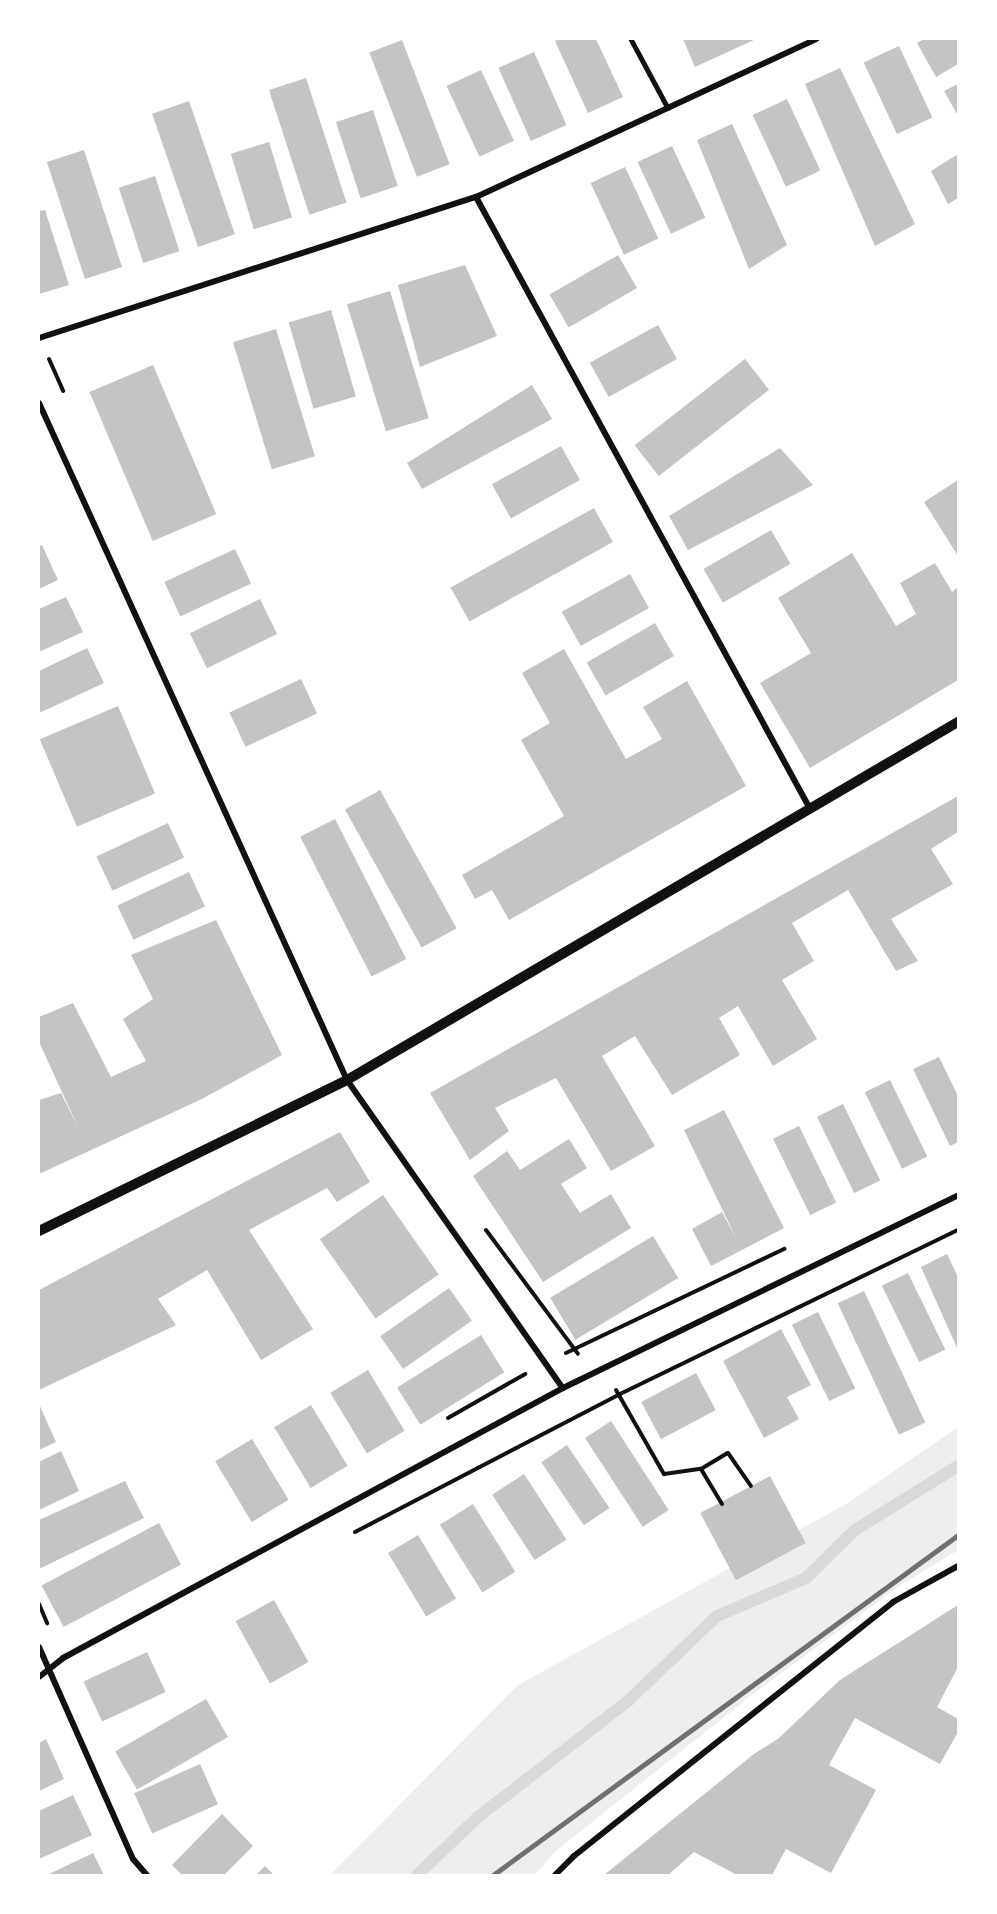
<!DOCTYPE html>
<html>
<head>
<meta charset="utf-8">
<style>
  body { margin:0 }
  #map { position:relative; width:997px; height:1914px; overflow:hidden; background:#fff; font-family:"Nunito Sans",sans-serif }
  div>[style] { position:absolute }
  .green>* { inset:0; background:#eee }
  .stream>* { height:12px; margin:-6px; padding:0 6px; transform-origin:6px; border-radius:6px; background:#d9d9d9 }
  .building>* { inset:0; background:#c4c4c4; transform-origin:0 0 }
  .path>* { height:4px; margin:-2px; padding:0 2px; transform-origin:2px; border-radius:2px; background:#111 }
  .service>* { height:4.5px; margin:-2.25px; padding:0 2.25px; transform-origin:2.25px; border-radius:2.25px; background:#111 }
  .minor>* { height:6px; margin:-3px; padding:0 3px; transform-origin:3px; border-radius:3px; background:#111 }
  .tertiary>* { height:10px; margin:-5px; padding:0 5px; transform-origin:5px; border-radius:5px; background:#111 }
  .rail>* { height:4.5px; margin:-2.25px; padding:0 2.25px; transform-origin:2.25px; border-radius:2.25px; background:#707070 }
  span { translate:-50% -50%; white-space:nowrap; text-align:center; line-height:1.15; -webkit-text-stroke:4.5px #fff; paint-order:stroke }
  .frame { position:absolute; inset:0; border:40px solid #fff; pointer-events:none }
</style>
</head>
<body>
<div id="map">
  <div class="green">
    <div style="clip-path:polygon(958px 1427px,958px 1550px,898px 1587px,752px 1695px,557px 1850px,535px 1875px,330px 1875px,518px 1685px,846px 1504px)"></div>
  </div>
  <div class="stream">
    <div style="left:417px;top:1875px;width:84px;rotate:-43.6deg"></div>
    <div style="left:478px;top:1817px;width:190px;rotate:-37.7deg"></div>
    <div style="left:628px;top:1701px;width:123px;rotate:-43.7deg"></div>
    <div style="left:717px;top:1616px;width:97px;rotate:-23.1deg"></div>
    <div style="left:806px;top:1578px;width:69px;rotate:-44.4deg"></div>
    <div style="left:855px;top:1530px;width:121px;rotate:-31.9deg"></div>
  </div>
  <div class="building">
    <div style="clip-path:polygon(559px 39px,596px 39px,623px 97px,588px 113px,555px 41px)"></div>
    <div style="clip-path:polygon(683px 39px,756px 39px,695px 67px)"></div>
    <div style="clip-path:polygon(924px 39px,958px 39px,958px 64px,936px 77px,917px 43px)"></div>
    <div style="left:402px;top:40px;width:133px;height:35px;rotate:69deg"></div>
    <div style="left:899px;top:46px;width:79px;height:39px;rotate:65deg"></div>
    <div style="left:534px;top:52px;width:80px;height:39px;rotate:66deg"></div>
    <div style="clip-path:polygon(840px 68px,915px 224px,875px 246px,805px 84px)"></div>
    <div style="left:481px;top:70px;width:78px;height:38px;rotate:65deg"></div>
    <div style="left:306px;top:78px;width:131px;height:39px;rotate:72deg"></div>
    <div style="clip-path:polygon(958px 84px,958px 116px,944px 91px)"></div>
    <div style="left:787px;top:99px;width:79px;height:38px;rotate:65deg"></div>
    <div style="left:189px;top:101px;width:141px;height:39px;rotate:71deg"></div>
    <div style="left:373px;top:110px;width:80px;height:39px;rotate:72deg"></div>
    <div style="clip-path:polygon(732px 124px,787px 245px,749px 269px,697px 140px)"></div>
    <div style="left:269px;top:142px;width:79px;height:40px;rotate:73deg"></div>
    <div style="left:672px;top:146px;width:79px;height:38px;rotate:65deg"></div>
    <div style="left:84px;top:150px;width:123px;height:39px;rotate:72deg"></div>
    <div style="clip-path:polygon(958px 154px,958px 198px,948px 204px,931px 171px)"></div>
    <div style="left:625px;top:167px;width:79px;height:38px;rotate:65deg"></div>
    <div style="left:155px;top:176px;width:79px;height:38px;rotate:72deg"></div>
    <div style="clip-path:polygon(45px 210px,69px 285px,39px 294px,39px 211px)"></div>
    <div style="left:618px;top:255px;width:38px;height:79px;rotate:60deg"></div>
    <div style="clip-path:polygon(465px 265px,497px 336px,420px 367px,398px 285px)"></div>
    <div style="left:390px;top:291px;width:133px;height:45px;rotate:73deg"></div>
    <div style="left:331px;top:310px;width:90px;height:44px;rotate:74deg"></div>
    <div style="left:658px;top:325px;width:39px;height:78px;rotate:61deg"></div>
    <div style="left:276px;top:329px;width:133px;height:45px;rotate:73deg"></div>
    <div style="left:745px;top:359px;width:39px;height:140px;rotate:52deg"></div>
    <div style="left:153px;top:365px;width:162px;height:69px;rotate:67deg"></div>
    <div style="clip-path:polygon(532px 385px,552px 419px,422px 489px,407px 463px)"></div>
    <div style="left:561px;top:446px;width:39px;height:79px;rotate:61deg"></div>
    <div style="clip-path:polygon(780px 448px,813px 485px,688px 550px,669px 516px)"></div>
    <div style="clip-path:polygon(958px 480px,958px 556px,924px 502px)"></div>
    <div style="left:594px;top:508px;width:39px;height:164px;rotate:61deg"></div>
    <div style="left:771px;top:530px;width:39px;height:78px;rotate:60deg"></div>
    <div style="clip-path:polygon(42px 545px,58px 580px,39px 589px,39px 546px)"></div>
    <div style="left:235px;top:549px;width:38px;height:78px;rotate:65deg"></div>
    <div style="clip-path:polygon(852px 553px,896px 626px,916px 614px,900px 583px,935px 563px,952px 592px,958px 587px,958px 680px,810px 768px,760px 683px,811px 653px,778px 598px)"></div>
    <div style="left:630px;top:574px;width:39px;height:78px;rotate:61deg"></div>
    <div style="clip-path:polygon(66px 597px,83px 632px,39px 652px,39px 609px)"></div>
    <div style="left:260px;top:599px;width:39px;height:78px;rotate:64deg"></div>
    <div style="left:655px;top:623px;width:38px;height:79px;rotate:60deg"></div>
    <div style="clip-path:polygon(87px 648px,104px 683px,39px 713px,39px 671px)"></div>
    <div style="clip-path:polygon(564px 649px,626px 759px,662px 739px,643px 707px,687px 681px,746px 786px,509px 920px,492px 890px,475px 899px,462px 875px,564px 816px,521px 740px,550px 723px,522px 673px)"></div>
    <div style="left:301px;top:679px;width:38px;height:79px;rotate:65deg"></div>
    <div style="left:118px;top:706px;width:95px;height:85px;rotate:67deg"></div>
    <div style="left:380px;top:790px;width:158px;height:40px;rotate:61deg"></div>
    <div style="clip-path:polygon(958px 796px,958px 832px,931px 849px,953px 884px,891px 919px,918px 961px,896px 971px,848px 890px,792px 923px,814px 961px,782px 980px,817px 1039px,773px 1066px,738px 1006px,719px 1018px,740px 1055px,672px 1095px,635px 1036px,602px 1056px,655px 1146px,611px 1171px,556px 1078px,495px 1108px,509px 1131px,470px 1160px,430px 1093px)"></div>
    <div style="left:335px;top:819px;width:157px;height:39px;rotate:63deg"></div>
    <div style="left:168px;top:823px;width:38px;height:79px;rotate:65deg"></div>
    <div style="left:189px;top:872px;width:38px;height:79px;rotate:65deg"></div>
    <div style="clip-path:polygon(216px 920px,282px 1055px,202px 1099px,39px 1174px,39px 1100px,61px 1093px,79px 1129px,39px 1042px,39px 1017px,73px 1003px,111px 1077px,146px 1061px,123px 1019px,153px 999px,131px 955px)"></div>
    <div style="clip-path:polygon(939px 1057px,958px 1096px,958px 1142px,950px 1146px,913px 1069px)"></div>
    <div style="left:890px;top:1080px;width:85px;height:28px;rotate:64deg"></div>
    <div style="left:843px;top:1104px;width:85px;height:29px;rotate:64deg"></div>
    <div style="clip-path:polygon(724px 1110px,784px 1228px,711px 1266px,692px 1229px,722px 1212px,737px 1240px,684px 1130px)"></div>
    <div style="left:799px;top:1126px;width:85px;height:29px;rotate:64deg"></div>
    <div style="clip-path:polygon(340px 1132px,370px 1182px,337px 1202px,327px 1188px,249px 1230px,313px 1329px,261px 1360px,207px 1270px,158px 1299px,176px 1325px,39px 1390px,39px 1290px)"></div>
    <div style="clip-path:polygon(569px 1139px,587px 1168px,561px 1184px,580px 1213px,611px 1194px,631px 1228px,543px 1282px,473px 1176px,507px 1151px,520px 1170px)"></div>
    <div style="left:383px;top:1195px;width:97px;height:77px;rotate:55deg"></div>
    <div style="left:653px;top:1236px;width:49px;height:120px;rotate:59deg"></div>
    <div style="clip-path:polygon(947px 1254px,958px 1277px,958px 1350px,921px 1267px)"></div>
    <div style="left:908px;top:1273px;width:85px;height:29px;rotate:64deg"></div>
    <div style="left:449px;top:1288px;width:40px;height:84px;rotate:55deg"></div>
    <div style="left:864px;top:1291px;width:145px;height:29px;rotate:65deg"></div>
    <div style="left:818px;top:1312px;width:85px;height:29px;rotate:64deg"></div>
    <div style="clip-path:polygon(781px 1329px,811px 1385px,787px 1397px,799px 1419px,764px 1438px,723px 1361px)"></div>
    <div style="left:481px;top:1335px;width:44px;height:99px;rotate:58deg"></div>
    <div style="left:368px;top:1370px;width:71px;height:44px;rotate:59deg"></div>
    <div style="left:696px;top:1373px;width:42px;height:62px;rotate:62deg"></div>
    <div style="clip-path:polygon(39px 1404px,56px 1442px,39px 1450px)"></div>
    <div style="left:311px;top:1405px;width:71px;height:43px;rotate:59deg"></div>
    <div style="left:611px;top:1421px;width:106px;height:31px;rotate:57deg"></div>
    <div style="left:252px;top:1439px;width:71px;height:43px;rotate:59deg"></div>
    <div style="left:567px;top:1445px;width:76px;height:31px;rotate:56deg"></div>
    <div style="clip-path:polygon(61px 1451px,79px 1491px,39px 1510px,39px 1462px)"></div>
    <div style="left:524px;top:1474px;width:78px;height:38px;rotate:57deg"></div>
    <div style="left:770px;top:1476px;width:76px;height:79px;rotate:62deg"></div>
    <div style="clip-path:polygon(125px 1481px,144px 1518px,39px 1569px,39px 1520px)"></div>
    <div style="left:473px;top:1504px;width:80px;height:39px;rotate:58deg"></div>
    <div style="left:159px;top:1523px;width:47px;height:133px;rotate:62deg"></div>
    <div style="left:418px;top:1535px;width:74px;height:35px;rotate:59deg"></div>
    <div style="left:274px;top:1600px;width:71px;height:44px;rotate:61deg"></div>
    <div style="clip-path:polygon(958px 1605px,958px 1667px,937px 1707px,958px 1719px,958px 1732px,940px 1764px,855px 1718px,829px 1765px,876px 1790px,831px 1873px,786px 1849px,772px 1875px,737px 1875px,694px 1852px,668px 1875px,604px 1875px,754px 1754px,779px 1738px,840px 1680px)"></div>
    <div style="left:147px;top:1652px;width:44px;height:70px;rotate:65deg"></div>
    <div style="left:206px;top:1699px;width:44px;height:105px;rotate:60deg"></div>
    <div style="clip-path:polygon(46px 1739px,64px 1779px,39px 1791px,39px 1743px)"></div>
    <div style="left:200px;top:1764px;width:44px;height:72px;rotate:66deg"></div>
    <div style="clip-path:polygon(73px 1795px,92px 1835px,39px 1859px,39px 1811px)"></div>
    <div style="clip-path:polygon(222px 1814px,253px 1846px,224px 1875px,182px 1875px,172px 1865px)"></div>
    <div style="clip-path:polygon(93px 1853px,104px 1875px,47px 1875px)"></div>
    <div style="clip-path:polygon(265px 1866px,274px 1875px,256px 1875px)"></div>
  </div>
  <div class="path">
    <div style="left:49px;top:359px;width:35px;rotate:66deg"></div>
    <div style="left:486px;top:1230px;width:154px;rotate:53.4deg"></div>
    <div style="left:566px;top:1353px;width:242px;rotate:-25.5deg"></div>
    <div style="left:616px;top:1390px;width:97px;rotate:60.3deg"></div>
    <div style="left:664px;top:1474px;width:37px;rotate:-8deg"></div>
    <div style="left:448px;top:1418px;width:89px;rotate:-29.7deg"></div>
    <div style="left:722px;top:1504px;width:41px;rotate:-121deg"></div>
    <div style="left:701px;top:1469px;width:31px;rotate:-31deg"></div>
    <div style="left:728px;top:1453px;width:40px;rotate:55.1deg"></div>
    <div style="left:355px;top:1532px;width:299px;rotate:-27.5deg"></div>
    <div style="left:620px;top:1394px;width:376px;rotate:-25.9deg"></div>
    <div style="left:39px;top:1604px;width:21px;rotate:67deg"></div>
  </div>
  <div class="service">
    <div style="left:631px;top:39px;width:78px;rotate:61.8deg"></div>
  </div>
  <div class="minor">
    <div style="left:476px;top:197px;width:695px;rotate:61.37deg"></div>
    <div style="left:39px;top:338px;width:459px;rotate:-17.9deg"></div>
    <div style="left:476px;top:197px;width:375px;rotate:-24.9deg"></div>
    <div style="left:39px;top:403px;width:744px;rotate:65.54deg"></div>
    <div style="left:347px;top:1080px;width:376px;rotate:55deg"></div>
    <div style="left:39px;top:1647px;width:232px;rotate:66.1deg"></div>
    <div style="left:133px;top:1859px;width:21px;rotate:49deg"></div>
    <div style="left:39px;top:1677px;width:31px;rotate:-38deg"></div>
    <div style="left:63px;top:1658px;width:568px;rotate:-28.37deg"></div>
    <div style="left:563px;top:1388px;width:440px;rotate:-26deg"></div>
    <div style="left:555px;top:1875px;width:27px;rotate:-45deg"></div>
    <div style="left:574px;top:1856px;width:408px;rotate:-38.5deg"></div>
    <div style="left:893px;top:1602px;width:74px;rotate:-29deg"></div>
  </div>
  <div class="tertiary">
    <div style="left:39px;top:1231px;width:343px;rotate:-26.1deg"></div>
    <div style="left:347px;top:1080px;width:708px;rotate:-30.37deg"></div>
  </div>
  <div class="rail">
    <div style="left:493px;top:1875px;width:576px;rotate:-36.17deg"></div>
  </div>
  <div class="frame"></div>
</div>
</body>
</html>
